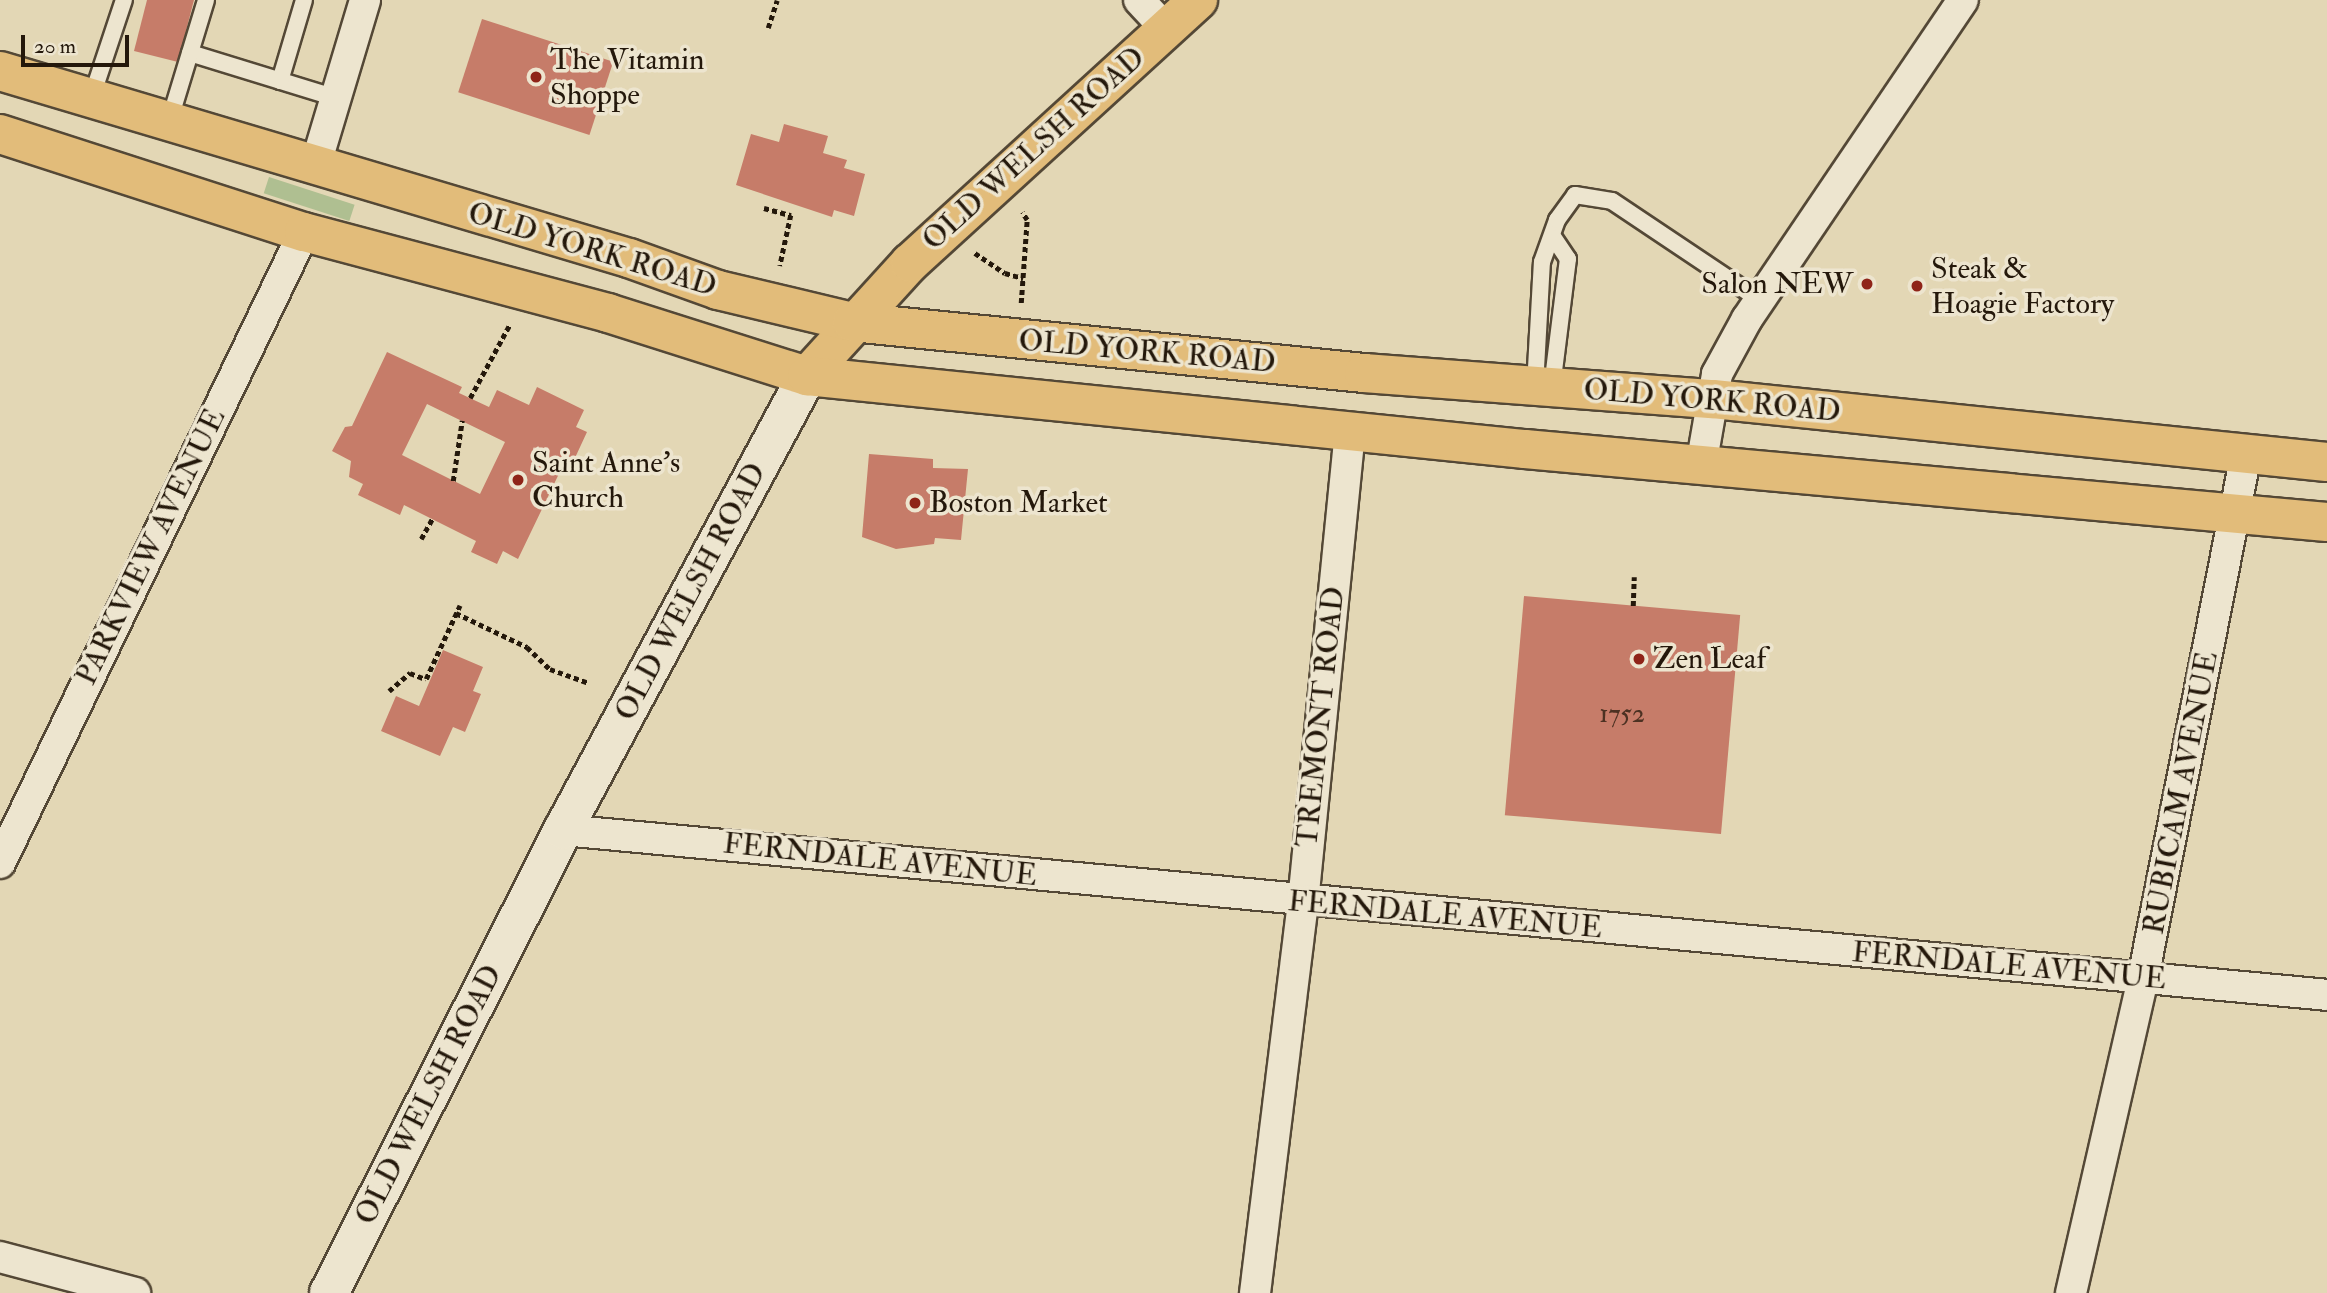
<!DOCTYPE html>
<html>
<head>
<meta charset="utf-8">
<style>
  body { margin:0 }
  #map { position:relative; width:2327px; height:1293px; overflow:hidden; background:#e3d7b5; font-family:"IM FELL Double Pica",serif }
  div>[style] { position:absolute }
  .green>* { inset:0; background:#afbf91; transform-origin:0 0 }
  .building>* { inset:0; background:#c67c69; transform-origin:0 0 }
  .path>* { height:4.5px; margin-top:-2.25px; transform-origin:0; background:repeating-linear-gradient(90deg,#24180b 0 5px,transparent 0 8.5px) }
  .roads { filter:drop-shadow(2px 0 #544836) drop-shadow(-2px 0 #544836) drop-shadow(0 2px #544836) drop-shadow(0 -2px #544836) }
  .service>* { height:16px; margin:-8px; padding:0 8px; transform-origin:8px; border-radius:8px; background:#ede5cf }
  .minor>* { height:30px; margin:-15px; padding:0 15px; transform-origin:15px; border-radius:15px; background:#ede5cf }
  .secondary>* { height:38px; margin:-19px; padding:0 19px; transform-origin:19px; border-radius:19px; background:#ede5cf }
  .primary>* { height:38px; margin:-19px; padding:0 19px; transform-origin:19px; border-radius:19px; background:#e2bc7a }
  .trunk>* { height:38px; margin:-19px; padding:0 19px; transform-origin:19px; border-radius:19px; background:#e2bc7a }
  .dots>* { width:19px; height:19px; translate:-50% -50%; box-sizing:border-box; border:4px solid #ede5cf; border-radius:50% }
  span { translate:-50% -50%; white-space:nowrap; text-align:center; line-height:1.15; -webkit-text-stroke:7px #ede5cf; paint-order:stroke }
  .number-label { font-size:26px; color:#4c3122 }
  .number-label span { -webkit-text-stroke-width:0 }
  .poi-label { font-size:30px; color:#24180b }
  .left { translate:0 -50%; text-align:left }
  .right { translate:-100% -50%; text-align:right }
  .street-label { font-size:30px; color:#24180b }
  .scale { position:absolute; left:21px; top:35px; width:108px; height:32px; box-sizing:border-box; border:4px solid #24180b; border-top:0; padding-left:9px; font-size:21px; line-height:24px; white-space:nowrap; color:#24180b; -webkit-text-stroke:5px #ede5cf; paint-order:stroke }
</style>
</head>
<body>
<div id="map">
  <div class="green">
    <div style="left:269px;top:177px;width:90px;height:17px;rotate:18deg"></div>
  </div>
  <div class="building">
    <div style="clip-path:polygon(147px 0,194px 0,178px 62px,134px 51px)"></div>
    <div style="left:482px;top:19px;width:138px;height:77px;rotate:18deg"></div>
    <div style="clip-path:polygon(784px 124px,828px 136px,823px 153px,847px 160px,844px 168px,865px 174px,854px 216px,834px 210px,832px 217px,736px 185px,751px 134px,779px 142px)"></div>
    <div style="clip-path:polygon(evenodd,387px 352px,462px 387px,459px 393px,489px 407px,497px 390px,529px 405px,537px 387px,584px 410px,576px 427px,587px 432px,574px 460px,567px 457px,518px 559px,503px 551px,497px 564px,471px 552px,476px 541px,404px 505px,400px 515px,358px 495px,363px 484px,349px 477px,351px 461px,332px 451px,345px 427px,352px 426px,387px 352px,427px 404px,505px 442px,480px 494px,402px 455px,427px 404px)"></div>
    <div style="clip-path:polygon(869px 454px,933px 459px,933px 468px,968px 469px,961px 540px,935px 538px,934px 544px,896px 549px,862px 537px)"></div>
    <div style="left:1524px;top:596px;width:217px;height:220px;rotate:5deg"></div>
    <div style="clip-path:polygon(443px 650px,483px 667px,473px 691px,481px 694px,465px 732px,453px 727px,440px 756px,381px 731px,396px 696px,419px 706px)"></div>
  </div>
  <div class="path">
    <div style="left:768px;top:28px;width:29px;rotate:-72deg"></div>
    <div style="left:764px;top:208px;width:28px;rotate:15deg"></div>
    <div style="left:791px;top:215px;width:52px;rotate:102.2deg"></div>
    <div style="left:975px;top:253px;width:36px;rotate:34deg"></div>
    <div style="left:1005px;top:273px;width:19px;rotate:16deg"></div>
    <div style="left:1021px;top:303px;width:83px;rotate:-85.9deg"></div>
    <div style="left:1027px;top:220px;width:9px;rotate:-122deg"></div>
    <div style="left:470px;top:398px;width:84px;rotate:-61.6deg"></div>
    <div style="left:453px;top:481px;width:61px;rotate:-81.5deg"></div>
    <div style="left:421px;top:539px;width:23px;rotate:-61deg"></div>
    <div style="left:1633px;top:606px;width:29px;rotate:-88deg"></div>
    <div style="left:456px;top:613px;width:79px;rotate:25.6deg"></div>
    <div style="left:527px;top:647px;width:32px;rotate:44deg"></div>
    <div style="left:550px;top:669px;width:41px;rotate:19.7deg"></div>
    <div style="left:389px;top:691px;width:28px;rotate:-41deg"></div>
    <div style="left:410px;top:673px;width:17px;rotate:21deg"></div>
    <div style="left:426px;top:679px;width:81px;rotate:-65.3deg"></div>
  </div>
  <div class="roads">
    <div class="service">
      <div style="left:190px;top:53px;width:153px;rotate:17.1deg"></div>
      <div style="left:280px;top:81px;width:84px;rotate:-73.5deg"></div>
      <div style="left:91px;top:99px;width:104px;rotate:-71.6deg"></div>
      <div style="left:169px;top:122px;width:127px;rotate:-73.1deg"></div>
      <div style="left:1535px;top:386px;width:124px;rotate:-86.8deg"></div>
      <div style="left:1542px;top:262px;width:45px;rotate:-70.3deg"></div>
      <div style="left:1557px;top:220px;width:31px;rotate:-54deg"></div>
      <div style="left:1575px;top:195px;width:37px;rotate:9deg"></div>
      <div style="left:1612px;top:201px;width:178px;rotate:33.8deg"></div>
      <div style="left:1552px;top:387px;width:129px;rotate:-82.9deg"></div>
      <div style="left:1568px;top:259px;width:25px;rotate:-124deg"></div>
    </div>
    <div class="minor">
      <div style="left:1139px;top:0;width:40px;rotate:47deg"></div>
      <div style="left:315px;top:167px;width:174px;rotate:-73.3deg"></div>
      <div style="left:1701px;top:466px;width:93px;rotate:-80.1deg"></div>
      <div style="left:1717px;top:374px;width:63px;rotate:-61.4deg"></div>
      <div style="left:1747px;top:319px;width:385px;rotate:-55.9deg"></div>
      <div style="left:563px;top:830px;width:1772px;rotate:5.34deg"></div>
      <div style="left:0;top:863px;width:700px;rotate:-64.28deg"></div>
      <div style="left:0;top:1257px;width:140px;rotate:14.9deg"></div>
      <div style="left:1255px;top:1293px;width:394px;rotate:-83deg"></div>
      <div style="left:1303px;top:902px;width:472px;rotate:-84.3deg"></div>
      <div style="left:2071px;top:1293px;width:323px;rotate:-77.1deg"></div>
      <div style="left:2143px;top:978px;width:533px;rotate:-78.86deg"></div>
    </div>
    <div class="secondary">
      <div style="left:329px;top:1293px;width:519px;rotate:-63.19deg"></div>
      <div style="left:563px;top:830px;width:515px;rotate:-61.74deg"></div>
    </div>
    <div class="primary">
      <div style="left:807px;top:376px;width:153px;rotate:-47.7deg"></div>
      <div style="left:910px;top:263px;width:390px;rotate:-42.4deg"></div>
    </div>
    <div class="trunk">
      <div style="left:0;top:71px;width:656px;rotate:16.56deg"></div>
      <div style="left:629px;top:258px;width:95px;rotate:19.8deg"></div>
      <div style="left:718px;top:290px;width:138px;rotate:13.4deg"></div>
      <div style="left:852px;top:322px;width:515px;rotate:5.69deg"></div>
      <div style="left:1364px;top:373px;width:350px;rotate:4.3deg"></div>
      <div style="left:1713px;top:399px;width:617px;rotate:5.86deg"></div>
      <div style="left:0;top:134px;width:319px;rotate:17.9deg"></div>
      <div style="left:304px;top:232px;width:315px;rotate:14.9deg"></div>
      <div style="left:608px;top:313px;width:209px;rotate:17.6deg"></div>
      <div style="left:807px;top:376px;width:722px;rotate:5.81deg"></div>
      <div style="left:1525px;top:449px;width:805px;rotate:5.2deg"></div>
    </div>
  </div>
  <div class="dots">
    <div style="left:536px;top:77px;background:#8f2418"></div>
    <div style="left:1867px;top:284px;background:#8f2418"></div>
    <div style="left:1917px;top:286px;background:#8f2418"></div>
    <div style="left:518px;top:480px;background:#8f2418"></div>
    <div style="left:915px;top:503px;background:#8f2418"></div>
    <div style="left:1639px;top:659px;background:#8f2418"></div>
  </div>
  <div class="number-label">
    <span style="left:1622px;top:715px">1752</span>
  </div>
  <div class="poi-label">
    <span class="left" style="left:550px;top:77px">The Vitamin<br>Shoppe</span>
    <span class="left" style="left:1931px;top:286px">Steak &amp;<br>Hoagie Factory</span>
    <span class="right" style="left:1853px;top:284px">Salon NEW</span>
    <span class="left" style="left:532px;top:480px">Saint Anne's<br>Church</span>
    <span class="left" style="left:929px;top:503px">Boston Market</span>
    <span class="left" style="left:1653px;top:659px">Zen Leaf</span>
  </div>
  <div class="street-label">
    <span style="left:1034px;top:149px;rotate:-42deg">OLD WELSH ROAD</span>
    <span style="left:592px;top:250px;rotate:17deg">OLD YORK ROAD</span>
    <span style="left:1147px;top:352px;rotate:5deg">OLD YORK ROAD</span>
    <span style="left:1712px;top:401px;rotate:5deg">OLD YORK ROAD</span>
    <span style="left:151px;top:547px;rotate:-64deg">PARKVIEW AVENUE</span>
    <span style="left:691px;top:592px;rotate:-62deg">OLD WELSH ROAD</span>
    <span style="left:1321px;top:717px;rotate:-84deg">TREMONT ROAD</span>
    <span style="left:2181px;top:793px;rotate:-79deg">RUBICAM AVENUE</span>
    <span style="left:880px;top:860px;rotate:6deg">FERNDALE AVENUE</span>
    <span style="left:1445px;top:915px;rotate:5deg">FERNDALE AVENUE</span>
    <span style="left:2009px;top:966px;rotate:5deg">FERNDALE AVENUE</span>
    <span style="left:429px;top:1095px;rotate:-63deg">OLD WELSH ROAD</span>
  </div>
  <div class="scale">20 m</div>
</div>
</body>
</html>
